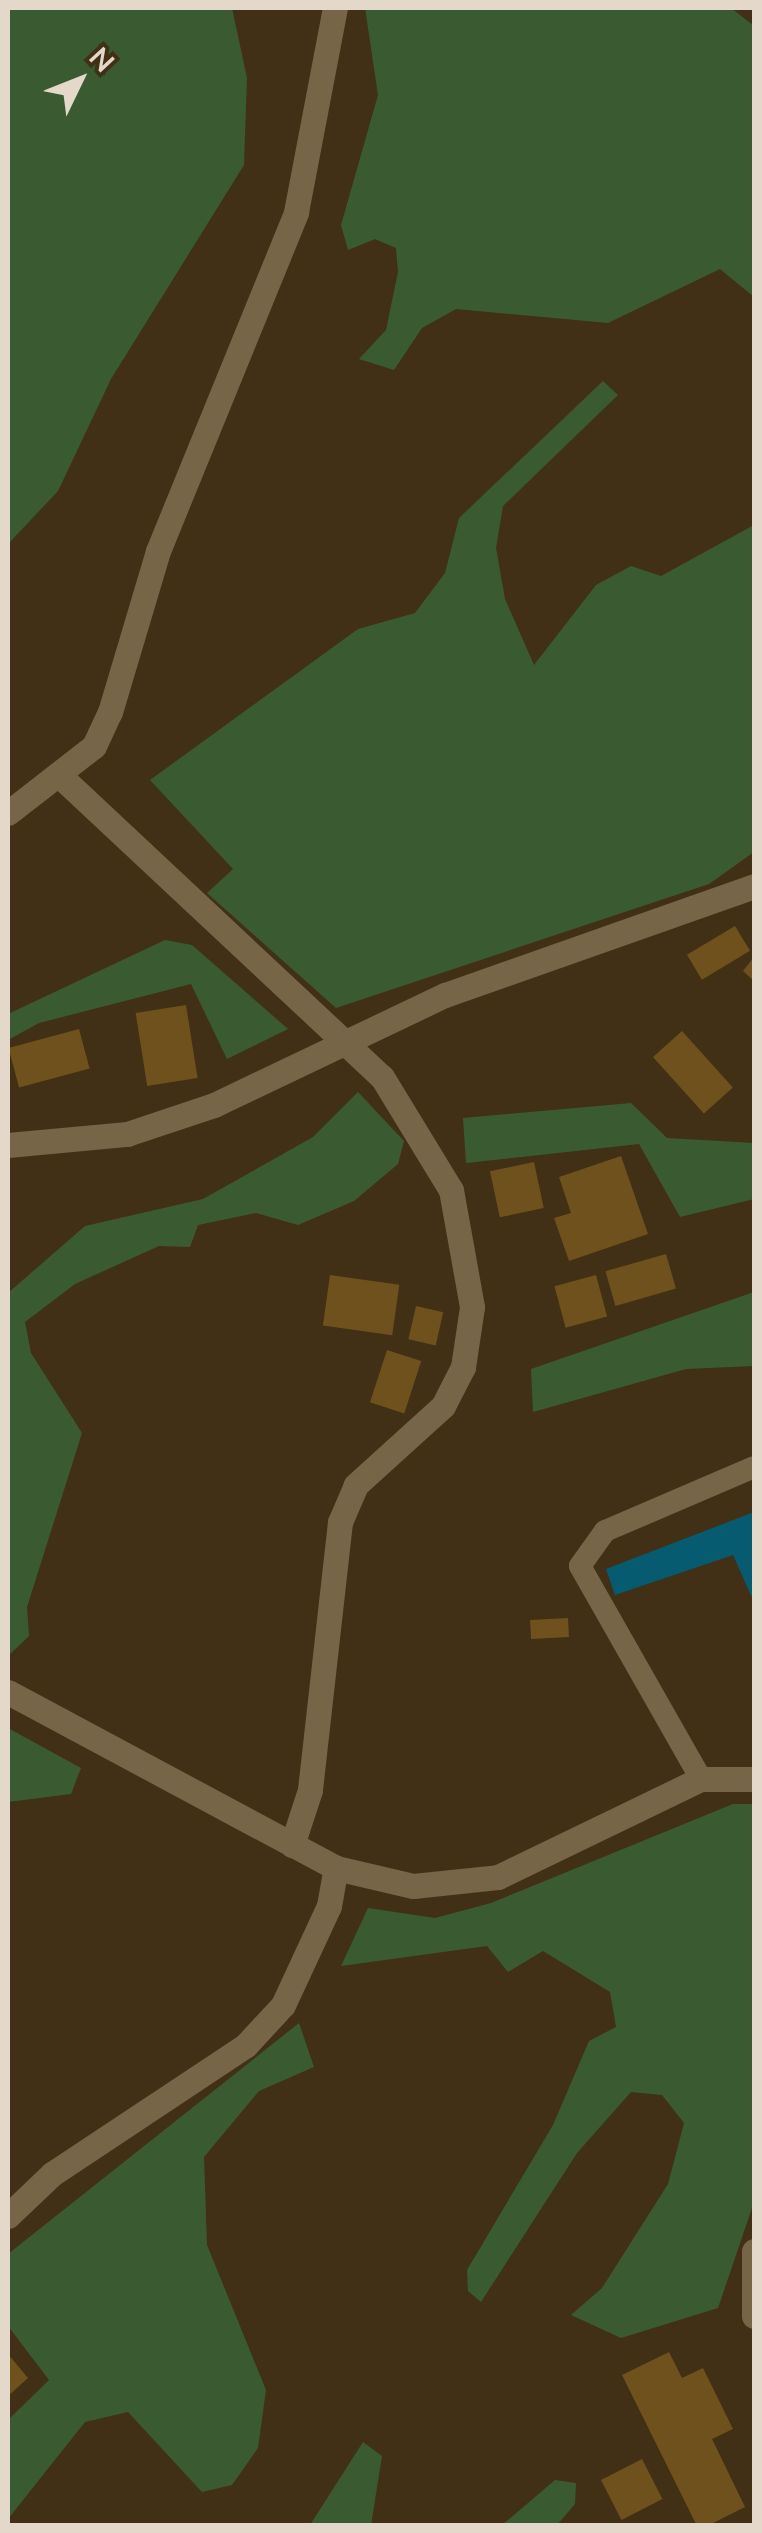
<!DOCTYPE html>
<html>
<head>
<meta charset="utf-8">
<style>
  body { margin:0 }
  #map { position:relative; width:762px; height:2533px; overflow:hidden; background:#413015; font-family:Mulish,sans-serif }
  div>[style] { position:absolute }
  .green>* { inset:0; background:#3a5b31 }
  .water>* { inset:0; background:#065b71 }
  .building>* { inset:0; background:#6f511d; transform-origin:0 0 }
  .service>* { height:22px; margin:-11px; padding:0 11px; transform-origin:11px; border-radius:11px; background:#776548 }
  .minor>* { height:25px; margin:-12.5px; padding:0 12.5px; transform-origin:12.5px; border-radius:12.5px; background:#776548 }
  span { translate:-50% -50%; white-space:nowrap; text-align:center; line-height:1.15; -webkit-text-stroke:8px #413015; paint-order:stroke }
  .frame { position:absolute; inset:0; border:10px solid #e3d8c9; pointer-events:none }
  .north { position:absolute; left:30px; top:30px; width:100px; height:100px; -webkit-text-stroke:8px #413015; paint-order:stroke; rotate:47deg; font-size:28px; font-weight:700; line-height:40px; text-align:center; color:#e3d8c9 }
  .north::after { content:''; display:block; margin:auto; width:35px; height:45px; background:#e3d8c9; clip-path:polygon(50% 0,100% 100%,50% 72%,0 100%) }
</style>
</head>
<body>
<div id="map">
  <div class="green">
    <div style="clip-path:polygon(8px 8px,232px 8px,247px 78px,244px 165px,111px 379px,58px 491px,8px 544px)"></div>
    <div style="clip-path:polygon(365px 8px,731px 8px,754px 26px,754px 297px,720px 269px,608px 323px,456px 309px,422px 328px,394px 370px,359px 359px,386px 330px,398px 272px,396px 248px,375px 239px,348px 250px,341px 225px,378px 95px)"></div>
    <div style="clip-path:polygon(603px 381px,618px 395px,503px 506px,496px 548px,505px 599px,534px 665px,596px 585px,631px 566px,661px 576px,754px 525px,754px 852px,709px 884px,336px 1008px,207px 893px,233px 869px,150px 780px,358px 629px,415px 613px,445px 573px,459px 518px)"></div>
    <div style="clip-path:polygon(165px 940px,192px 945px,288px 1029px,227px 1059px,191px 984px,39px 1023px,8px 1040px,8px 1014px)"></div>
    <div style="clip-path:polygon(358px 1092px,404px 1141px,398px 1164px,354px 1201px,298px 1225px,256px 1213px,198px 1225px,190px 1247px,159px 1246px,75px 1284px,25px 1322px,31px 1353px,82px 1433px,27px 1607px,29px 1636px,8px 1656px,8px 1293px,85px 1226px,203px 1199px,313px 1137px)"></div>
    <div style="clip-path:polygon(631px 1103px,667px 1138px,754px 1143px,754px 1199px,680px 1217px,639px 1144px,466px 1163px,463px 1118px)"></div>
    <div style="clip-path:polygon(754px 1292px,754px 1366px,686px 1369px,533px 1412px,531px 1369px)"></div>
    <div style="clip-path:polygon(8px 1728px,81px 1768px,71px 1794px,8px 1802px)"></div>
    <div style="clip-path:polygon(733px 1804px,754px 1804px,754px 2202px,718px 2308px,621px 2338px,571px 2315px,602px 2288px,668px 2184px,684px 2123px,662px 2095px,631px 2092px,577px 2153px,481px 2302px,468px 2291px,467px 2270px,553px 2125px,589px 2041px,616px 2027px,610px 1992px,543px 1951px,508px 1972px,487px 1946px,341px 1966px,368px 1908px,435px 1918px,491px 1903px)"></div>
    <div style="clip-path:polygon(299px 2023px,314px 2067px,259px 2091px,204px 2157px,207px 2245px,266px 2390px,258px 2448px,232px 2485px,202px 2492px,128px 2412px,85px 2422px,8px 2519px,8px 2420px,49px 2380px,8px 2326px,8px 2254px)"></div>
    <div style="clip-path:polygon(363px 2442px,382px 2456px,371px 2525px,310px 2525px)"></div>
    <div style="clip-path:polygon(555px 2480px,576px 2483px,575px 2504px,557px 2525px,502px 2525px)"></div>
  </div>
  <div class="water">
    <div style="clip-path:polygon(754px 1512px,754px 1602px,733px 1555px,615px 1595px,606px 1569px)"></div>
  </div>
  <div class="building">
    <div style="left:735px;top:926px;width:29px;height:56px;rotate:59deg"></div>
    <div style="clip-path:polygon(754px 957px,754px 981px,743px 971px)"></div>
    <div style="left:186px;top:1005px;width:74px;height:51px;rotate:81deg"></div>
    <div style="left:79px;top:1029px;width:41px;height:73px;rotate:75deg"></div>
    <div style="left:682px;top:1031px;width:76px;height:39px;rotate:48deg"></div>
    <div style="clip-path:polygon(621px 1156px,648px 1234px,569px 1261px,554px 1218px,571px 1213px,559px 1177px)"></div>
    <div style="left:534px;top:1162px;width:47px;height:45px;rotate:78deg"></div>
    <div style="left:666px;top:1254px;width:36px;height:63px;rotate:74deg"></div>
    <div style="left:330px;top:1275px;width:70px;height:51px;rotate:8deg"></div>
    <div style="left:596px;top:1275px;width:43px;height:43px;rotate:75deg"></div>
    <div style="left:416px;top:1306px;width:28px;height:34px;rotate:13deg"></div>
    <div style="left:387px;top:1350px;width:36px;height:55px;rotate:18deg"></div>
    <div style="left:568px;top:1618px;width:19px;height:38px;rotate:87deg"></div>
    <div style="clip-path:polygon(669px 2352px,682px 2378px,703px 2368px,733px 2429px,712px 2439px,745px 2507px,707px 2526px,697px 2526px,622px 2375px)"></div>
    <div style="clip-path:polygon(8px 2354px,28px 2378px,8px 2396px)"></div>
    <div style="left:642px;top:2459px;width:45px;height:46px;rotate:63deg"></div>
  </div>
  <div class="service">
    <div style="left:701px;top:1779px;width:245px;rotate:-119.6deg"></div>
    <div style="left:580px;top:1566px;width:43px;rotate:-54.5deg"></div>
    <div style="left:605px;top:1531px;width:162px;rotate:-23.2deg"></div>
  </div>
  <div class="minor">
    <div style="left:59px;top:775px;width:442px;rotate:43.1deg"></div>
    <div style="left:382px;top:1077px;width:132px;rotate:58.6deg"></div>
    <div style="left:451px;top:1190px;width:119px;rotate:79.8deg"></div>
    <div style="left:472px;top:1307px;width:61px;rotate:98.5deg"></div>
    <div style="left:463px;top:1367px;width:44px;rotate:117.1deg"></div>
    <div style="left:443px;top:1406px;width:118px;rotate:137.8deg"></div>
    <div style="left:356px;top:1485px;width:40px;rotate:113.4deg"></div>
    <div style="left:340px;top:1522px;width:270px;rotate:96.4deg"></div>
    <div style="left:310px;top:1790px;width:58px;rotate:108.1deg"></div>
    <div style="left:8px;top:813px;width:109px;rotate:-37.9deg"></div>
    <div style="left:94px;top:746px;width:38px;rotate:-65deg"></div>
    <div style="left:110px;top:712px;width:168px;rotate:-73.4deg"></div>
    <div style="left:158px;top:551px;width:366px;rotate:-67.8deg"></div>
    <div style="left:296px;top:212px;width:208px;rotate:-79.2deg"></div>
    <div style="left:8px;top:1145px;width:120px;rotate:-5.3deg"></div>
    <div style="left:127px;top:1134px;width:92px;rotate:-18.4deg"></div>
    <div style="left:214px;top:1105px;width:256px;rotate:-25.5deg"></div>
    <div style="left:445px;top:995px;width:328px;rotate:-19.4deg"></div>
    <div style="left:8px;top:1692px;width:372px;rotate:28.2deg"></div>
    <div style="left:336px;top:1868px;width:79px;rotate:13.2deg"></div>
    <div style="left:413px;top:1886px;width:85px;rotate:-6deg"></div>
    <div style="left:498px;top:1877px;width:225px;rotate:-25.8deg"></div>
    <div style="left:701px;top:1779px;width:53px"></div>
    <div style="left:8px;top:2216px;width:61px;rotate:-43.7deg"></div>
    <div style="left:52px;top:2174px;width:233px;rotate:-33.6deg"></div>
    <div style="left:246px;top:2045px;width:54px;rotate:-47.2deg"></div>
    <div style="left:283px;top:2005px;width:109px;rotate:-65.1deg"></div>
    <div style="left:329px;top:1906px;width:39px;rotate:-80deg"></div>
    <div style="left:754px;top:2251px;width:65px;rotate:90deg"></div>
  </div>
  <div class="frame"></div>
  <div class="north">N</div>
</div>
</body>
</html>
